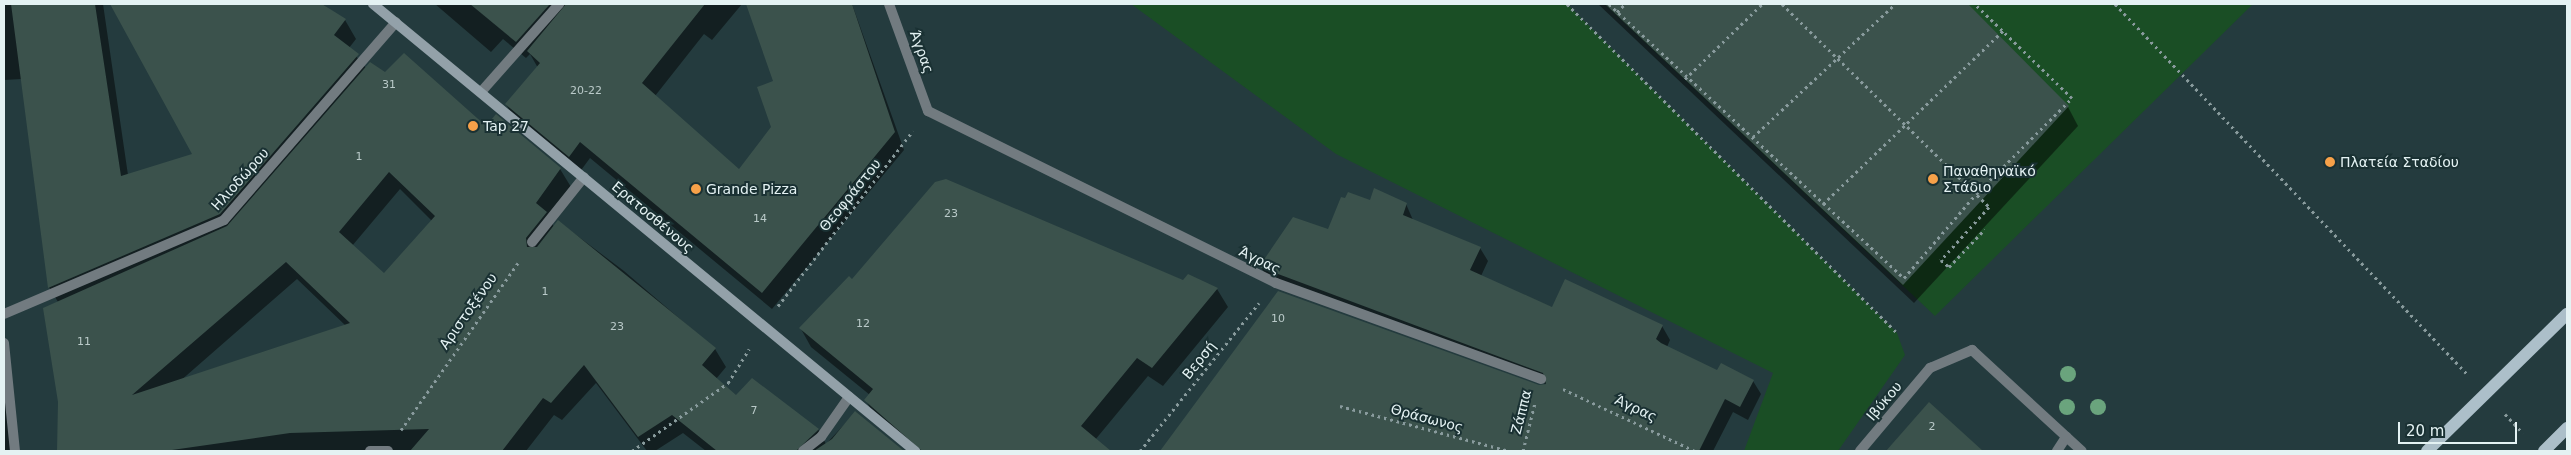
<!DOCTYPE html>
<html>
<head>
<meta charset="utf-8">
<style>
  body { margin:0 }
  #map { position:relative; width:2571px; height:455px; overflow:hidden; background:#243b3e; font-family:"DejaVu Sans",sans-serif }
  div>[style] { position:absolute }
  .green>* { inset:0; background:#1a4e25 }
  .shadow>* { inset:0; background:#0007 }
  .building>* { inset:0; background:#3b524c }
  .path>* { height:3px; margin-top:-1.5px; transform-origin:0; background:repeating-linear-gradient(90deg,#899b9d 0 2.5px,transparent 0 6.5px) }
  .service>* { height:10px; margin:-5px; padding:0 5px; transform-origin:5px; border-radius:5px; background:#727b80 }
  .pedestrian>* { height:10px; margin:-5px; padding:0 5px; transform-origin:5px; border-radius:5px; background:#727b80 }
  .minor>* { height:10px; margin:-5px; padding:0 5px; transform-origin:5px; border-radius:5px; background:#727b80 }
  .secondary>* { height:10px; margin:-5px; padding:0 5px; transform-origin:5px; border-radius:5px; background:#93a1a9 }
  .primary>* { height:12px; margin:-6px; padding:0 6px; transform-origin:6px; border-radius:6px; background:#acbfc9 }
  .trees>* { width:16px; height:16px; margin:-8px; border-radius:50%; background:#6aa47d }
  .dots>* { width:14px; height:14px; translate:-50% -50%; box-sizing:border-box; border:2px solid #1a3133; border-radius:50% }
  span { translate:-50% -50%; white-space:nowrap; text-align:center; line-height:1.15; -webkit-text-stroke:4px #1a3133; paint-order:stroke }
  .number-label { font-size:11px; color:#bacac9 }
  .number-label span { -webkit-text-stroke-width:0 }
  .street-label { font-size:14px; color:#e4f2f3 }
  .poi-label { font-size:14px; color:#e4f2f3 }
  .left { translate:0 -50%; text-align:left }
  .frame { position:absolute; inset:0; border:5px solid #e4f2f3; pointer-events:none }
  .scale { position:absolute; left:2398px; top:422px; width:119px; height:22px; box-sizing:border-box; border:2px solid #e4f2f3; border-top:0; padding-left:6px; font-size:15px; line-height:18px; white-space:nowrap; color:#e4f2f3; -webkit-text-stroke:4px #1a3133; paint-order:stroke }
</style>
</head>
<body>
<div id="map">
  <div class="green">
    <div style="clip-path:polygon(1131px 4px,1567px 4px,1897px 333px,1905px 355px,1838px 451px,1744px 451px,1773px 373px,1336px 154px)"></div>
    <div style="clip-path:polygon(1605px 4px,2253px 4px,1935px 316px)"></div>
  </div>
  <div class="shadow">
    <div style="clip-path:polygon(evenodd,4px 4px,103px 4px,128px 175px,194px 155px,111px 4px,322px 4px,345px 20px,356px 39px,349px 48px,366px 68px,385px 74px,560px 169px,571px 187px,549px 218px,554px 227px,559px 222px,624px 271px,715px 349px,726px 367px,716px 379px,736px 397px,818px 429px,826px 444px,856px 412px,903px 451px,706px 451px,683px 433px,655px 451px,647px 451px,596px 383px,562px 420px,554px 415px,526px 451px,58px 451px,58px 302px,49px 287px,22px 79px,4px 80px,4px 4px,400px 189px,432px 221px,384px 275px,352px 246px,400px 189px,4px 4px,297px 279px,346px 326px,179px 382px,297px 279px)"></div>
    <div style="clip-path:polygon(435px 4px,742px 4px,712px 40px,704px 34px,655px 96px,739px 171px,773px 127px,775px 82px,747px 4px,852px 4px,904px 150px,772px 309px,590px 158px,579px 173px,516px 121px,506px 104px,538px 68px,530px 54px,526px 58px,503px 39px,491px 52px)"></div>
    <div style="clip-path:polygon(1598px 4px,1967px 4px,2068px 107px,2078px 126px,1914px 303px)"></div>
    <div style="clip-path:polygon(946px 181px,1184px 281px,1217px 289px,1228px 307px,1163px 386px,1148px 376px,1095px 440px,1101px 451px,916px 451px,876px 419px,866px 400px,870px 395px,811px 347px,801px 329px,853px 281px)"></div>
    <div style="clip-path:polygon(1370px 202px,1406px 204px,1413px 220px,1480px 248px,1488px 261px,1481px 276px,1553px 308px,1662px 326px,1670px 340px,1667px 347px,1717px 372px,1753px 381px,1761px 394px,1748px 420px,1733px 412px,1713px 451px,1323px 451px,1337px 388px,1274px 451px,1164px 451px,1279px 293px,1539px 387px,1546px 384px,1269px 281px,1261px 267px,1328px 231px)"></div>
    <div style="clip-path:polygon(4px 391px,12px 451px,4px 451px)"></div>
    <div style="clip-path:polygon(1929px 404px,1981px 451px,1887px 451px)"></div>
  </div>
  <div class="building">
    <div style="clip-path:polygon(11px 4px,95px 4px,121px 176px,192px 154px,110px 4px,322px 4px,346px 19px,334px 35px,359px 54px,220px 214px,48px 288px)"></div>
    <div style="clip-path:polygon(470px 4px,550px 4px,516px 42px)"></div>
    <div style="clip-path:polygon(566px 4px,705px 4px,642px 83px,739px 169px,771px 127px,757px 87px,773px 81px,746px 4px,852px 4px,895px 132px,762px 293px,580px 142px,569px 157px,505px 104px,540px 63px,527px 51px)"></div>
    <div style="clip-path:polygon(1605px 4px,1968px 4px,2069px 106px,1903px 285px)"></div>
    <div style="clip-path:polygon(evenodd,404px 53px,486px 126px,496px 114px,561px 168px,536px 203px,547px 212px,526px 238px,527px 247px,537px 247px,558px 220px,716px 348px,702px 365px,736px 395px,752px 378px,819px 429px,816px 432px,796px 451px,717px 451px,672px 415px,638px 437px,584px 365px,551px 403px,543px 398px,502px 451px,410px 451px,429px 429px,290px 433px,165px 451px,57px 451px,58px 402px,43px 308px,227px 226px,370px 62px,385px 72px,404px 53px,389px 172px,435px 216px,384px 273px,339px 232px,389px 172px,404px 53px,286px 262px,350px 323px,132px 395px,286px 262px)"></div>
    <div style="clip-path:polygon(946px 179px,1183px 280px,1188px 274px,1218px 288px,1152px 368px,1137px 358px,1081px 426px,1111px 451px,922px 451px,864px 400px,873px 389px,799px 328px,849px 276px,852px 279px,935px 182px)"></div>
    <div style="clip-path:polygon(1374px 188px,1407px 203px,1403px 215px,1481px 247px,1470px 270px,1552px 307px,1565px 279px,1663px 325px,1656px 339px,1661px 343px,1717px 370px,1721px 363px,1754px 380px,1740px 407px,1725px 399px,1699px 451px,1160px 451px,1278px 291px,1539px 385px,1546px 384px,1543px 373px,1259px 267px,1293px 217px,1328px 229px,1341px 197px,1345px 198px,1348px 192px,1370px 200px)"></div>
    <div style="clip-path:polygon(1929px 402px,1983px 451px,1886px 451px)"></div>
    <div style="clip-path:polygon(855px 411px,904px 451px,814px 451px,832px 439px)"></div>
  </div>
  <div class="path">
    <div style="left:1567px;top:4px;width:466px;rotate:44.9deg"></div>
    <div style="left:1609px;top:4px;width:403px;rotate:42.9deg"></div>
    <div style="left:1904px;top:278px;width:111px;rotate:-49.4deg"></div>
    <div style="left:1976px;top:194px;width:136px;rotate:-45deg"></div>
    <div style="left:2072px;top:98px;width:135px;rotate:-135.9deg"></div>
    <div style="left:1782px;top:4px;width:290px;rotate:44.4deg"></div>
    <div style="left:1989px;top:207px;width:72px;rotate:132.2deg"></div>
    <div style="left:1941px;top:260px;width:11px;rotate:41deg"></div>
    <div style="left:1949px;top:267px;width:52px;rotate:-46.5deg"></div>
    <div style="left:2115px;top:4px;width:512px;rotate:46.42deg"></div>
    <div style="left:1617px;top:12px;width:11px;rotate:-45deg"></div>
    <div style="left:1685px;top:79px;width:107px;rotate:-44.2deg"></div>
    <div style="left:1753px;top:137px;width:195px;rotate:-43.1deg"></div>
    <div style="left:1823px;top:204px;width:250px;rotate:-43.9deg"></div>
    <div style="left:778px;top:306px;width:221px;rotate:-52.4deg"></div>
    <div style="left:1563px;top:389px;width:146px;rotate:25.2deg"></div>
    <div style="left:1340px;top:406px;width:175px;rotate:14.9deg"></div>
    <div style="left:2505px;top:414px;width:26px;rotate:47deg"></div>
    <div style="left:401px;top:430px;width:204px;rotate:-55deg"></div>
    <div style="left:632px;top:451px;width:118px;rotate:-35.3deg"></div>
    <div style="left:728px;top:383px;width:40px;rotate:-58deg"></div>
    <div style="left:1140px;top:451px;width:190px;rotate:-51.2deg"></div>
    <div style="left:1523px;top:451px;width:49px;rotate:-76deg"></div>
  </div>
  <div class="service">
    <div style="left:803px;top:451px;width:23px;rotate:-38deg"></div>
    <div style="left:821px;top:437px;width:49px;rotate:-55deg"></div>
  </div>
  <div class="pedestrian">
    <div style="left:532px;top:242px;width:83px;rotate:-51.3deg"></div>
    <div style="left:2057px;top:451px;width:17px;rotate:-57deg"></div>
  </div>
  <div class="minor">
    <div style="left:889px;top:4px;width:114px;rotate:70deg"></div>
    <div style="left:928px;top:111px;width:388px;rotate:26.3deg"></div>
    <div style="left:1276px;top:283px;width:282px;rotate:19.9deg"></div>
    <div style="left:481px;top:92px;width:118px;rotate:-48.4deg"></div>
    <div style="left:4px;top:314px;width:239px;rotate:-23.1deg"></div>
    <div style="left:224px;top:220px;width:262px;rotate:-49deg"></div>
    <div style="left:4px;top:343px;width:109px;rotate:84.2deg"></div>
    <div style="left:370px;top:451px;width:18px"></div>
    <div style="left:1860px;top:451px;width:109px;rotate:-49.9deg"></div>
    <div style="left:1930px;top:368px;width:46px;rotate:-23.2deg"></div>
    <div style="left:1972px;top:350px;width:149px;rotate:42.6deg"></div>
  </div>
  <div class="secondary">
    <div style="left:373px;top:4px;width:703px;rotate:39.51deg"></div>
  </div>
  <div class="primary">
    <div style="left:2427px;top:451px;width:196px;rotate:-44.4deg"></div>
    <div style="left:2544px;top:451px;width:33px;rotate:-45deg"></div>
  </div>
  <div class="trees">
    <div style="left:2068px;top:374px"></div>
    <div style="left:2067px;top:407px"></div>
    <div style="left:2098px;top:407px"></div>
  </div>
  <div class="dots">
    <div style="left:473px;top:126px;background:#f7a149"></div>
    <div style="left:2330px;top:162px;background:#f7a149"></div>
    <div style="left:1933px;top:179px;background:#f7a149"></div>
    <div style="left:696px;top:189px;background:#f7a149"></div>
  </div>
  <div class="number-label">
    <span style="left:389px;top:85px">31</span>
    <span style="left:586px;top:91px">20-22</span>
    <span style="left:359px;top:157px">1</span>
    <span style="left:951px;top:214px">23</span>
    <span style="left:760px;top:219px">14</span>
    <span style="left:545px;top:292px">1</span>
    <span style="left:1278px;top:319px">10</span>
    <span style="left:863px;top:324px">12</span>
    <span style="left:617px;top:327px">23</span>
    <span style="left:84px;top:342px">11</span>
    <span style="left:754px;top:411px">7</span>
    <span style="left:1932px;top:427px">2</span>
  </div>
  <div class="street-label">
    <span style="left:922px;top:52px;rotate:70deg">Άγρας</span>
    <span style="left:240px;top:179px;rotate:-48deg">Ηλιοδώρου</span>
    <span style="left:850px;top:195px;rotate:-51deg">Θεοφράστου</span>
    <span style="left:653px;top:217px;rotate:40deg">Ερατοσθένους</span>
    <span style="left:1260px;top:260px;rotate:26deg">Άγρας</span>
    <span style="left:468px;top:311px;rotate:-55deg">Αριστοξένου</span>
    <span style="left:1199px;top:360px;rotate:-51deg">Βερσή</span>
    <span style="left:1884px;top:401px;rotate:-50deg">Ιβύκου</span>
    <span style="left:1636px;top:408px;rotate:25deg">Άγρας</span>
    <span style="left:1521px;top:412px;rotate:-76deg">Ζάππα</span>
    <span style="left:1427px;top:418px;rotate:15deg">Θράσωνος</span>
  </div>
  <div class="poi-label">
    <span class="left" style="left:483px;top:126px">Tap 27</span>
    <span class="left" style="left:2340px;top:162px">Πλατεία Σταδίου</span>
    <span class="left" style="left:1943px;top:179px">Παναθηναϊκό<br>Στάδιο</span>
    <span class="left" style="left:706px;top:189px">Grande Pizza</span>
  </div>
  <div class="frame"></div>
  <div class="scale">20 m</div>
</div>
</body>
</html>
